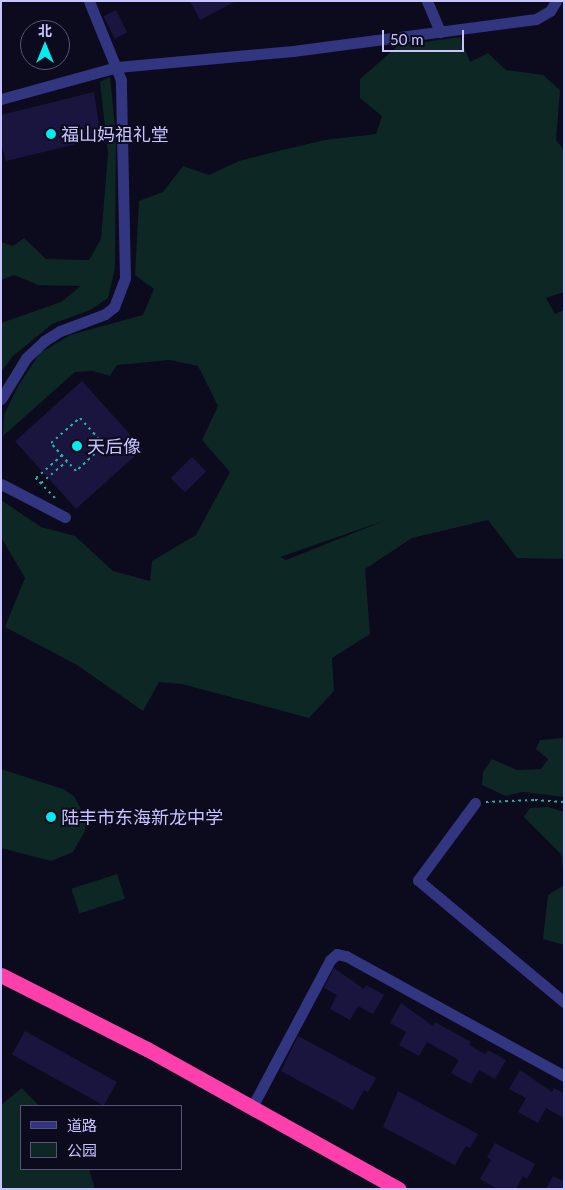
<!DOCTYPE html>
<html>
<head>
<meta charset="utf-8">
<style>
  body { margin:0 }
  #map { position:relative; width:565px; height:1190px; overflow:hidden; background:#0c0a1d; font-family:Lato,"Noto Sans SC",sans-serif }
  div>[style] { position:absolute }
  .green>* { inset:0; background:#0d2724; transform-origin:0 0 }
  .building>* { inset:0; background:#1a153f; transform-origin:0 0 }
  .path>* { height:2px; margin-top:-1px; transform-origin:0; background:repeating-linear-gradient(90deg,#25b49f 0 2.5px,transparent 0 6.5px) }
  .minor>* { height:11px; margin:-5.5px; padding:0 5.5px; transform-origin:5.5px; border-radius:5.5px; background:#32357f }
  .highway>* { height:15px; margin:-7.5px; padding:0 7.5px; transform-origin:7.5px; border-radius:7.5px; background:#ff40ac }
  .dots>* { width:14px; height:14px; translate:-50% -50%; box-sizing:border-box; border:2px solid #0c0a1d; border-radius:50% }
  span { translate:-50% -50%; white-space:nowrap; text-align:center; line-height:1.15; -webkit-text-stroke:4px #0c0a1d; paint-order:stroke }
  .poi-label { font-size:18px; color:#c7c5ff }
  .left { translate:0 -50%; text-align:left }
  .frame { position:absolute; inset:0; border:2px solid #c7c5ff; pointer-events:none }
  .legend { position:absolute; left:20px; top:1105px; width:162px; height:65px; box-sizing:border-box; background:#0c0a1d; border:1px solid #575577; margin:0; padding:6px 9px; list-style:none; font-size:15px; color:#c7c5ff }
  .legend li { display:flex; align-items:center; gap:10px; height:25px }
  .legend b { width:25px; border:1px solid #575577 }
  .north { position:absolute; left:20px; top:20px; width:50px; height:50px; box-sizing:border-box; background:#0c0a1d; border:1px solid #575577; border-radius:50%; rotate:0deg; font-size:14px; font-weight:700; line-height:20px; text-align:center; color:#c7c5ff }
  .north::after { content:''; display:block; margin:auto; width:18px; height:22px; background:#00edf0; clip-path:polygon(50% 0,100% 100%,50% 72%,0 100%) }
  .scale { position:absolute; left:382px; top:30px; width:82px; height:22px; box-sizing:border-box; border:2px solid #c7c5ff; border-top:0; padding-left:6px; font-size:15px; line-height:18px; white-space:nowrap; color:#c7c5ff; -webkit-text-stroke:4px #0c0a1d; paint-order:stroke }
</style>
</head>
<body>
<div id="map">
  <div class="green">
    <div style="clip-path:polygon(evenodd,460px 37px,470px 62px,488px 53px,506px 70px,543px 75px,560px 90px,556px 140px,564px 150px,564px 292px,546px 298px,555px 314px,564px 310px,564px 559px,517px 558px,488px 520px,412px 538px,365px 569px,370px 634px,332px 658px,334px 691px,309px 718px,182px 684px,159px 682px,143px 711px,77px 665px,5px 627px,25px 578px,1px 537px,1px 500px,41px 527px,75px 536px,113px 571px,150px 581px,152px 561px,196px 535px,230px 472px,202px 440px,218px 406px,198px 366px,170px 360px,117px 365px,110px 376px,93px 371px,75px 372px,3px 436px,4px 415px,18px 386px,40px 353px,70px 335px,143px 315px,154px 289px,135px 275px,139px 201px,163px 192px,183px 166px,209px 175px,239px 161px,274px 152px,325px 140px,376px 134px,382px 116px,360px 98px,360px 79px,398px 46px,460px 37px,386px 520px,286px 560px,280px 557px,386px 520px)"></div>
    <div style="clip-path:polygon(110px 77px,116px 136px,115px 268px,108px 298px,90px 310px,52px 324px,13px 356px,1px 372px,1px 323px,61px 302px,81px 286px,38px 285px,14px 275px,1px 280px,1px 242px,13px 246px,24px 238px,46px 259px,89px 260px,101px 239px,108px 154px,100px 82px)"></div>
    <div style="clip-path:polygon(564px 738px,564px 797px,523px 792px,506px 796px,482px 785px,483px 772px,492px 759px,517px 770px,541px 769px,548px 759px,536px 749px,540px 740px)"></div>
    <div style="clip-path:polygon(1px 769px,63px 789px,74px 796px,86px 819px,85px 831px,73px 852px,51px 861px,1px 848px)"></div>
    <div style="clip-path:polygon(548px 807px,564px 812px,564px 876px,561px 854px,524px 817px,530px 808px)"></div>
    <div style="left:117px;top:874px;width:26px;height:48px;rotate:72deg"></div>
    <div style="clip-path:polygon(564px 885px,564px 945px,543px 939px,548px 895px)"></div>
    <div style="clip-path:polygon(22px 1088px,39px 1106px,21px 1106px,21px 1169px,89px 1169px,95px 1189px,1px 1189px,1px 1105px)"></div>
  </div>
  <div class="building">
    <div style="clip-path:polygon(190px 1px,236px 1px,200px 20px)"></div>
    <div style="left:116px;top:10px;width:25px;height:14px;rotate:63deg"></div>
    <div style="clip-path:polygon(94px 92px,101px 138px,6px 161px,1px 144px,1px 115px)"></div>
    <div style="left:82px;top:381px;width:91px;height:90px;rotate:48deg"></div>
    <div style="left:192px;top:457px;width:20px;height:30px;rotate:45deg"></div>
    <div style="clip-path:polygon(334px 968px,364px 989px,366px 985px,384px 995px,373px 1014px,358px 1006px,350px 1020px,330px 1009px,337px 995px,324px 988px)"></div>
    <div style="clip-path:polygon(401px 1003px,433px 1026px,435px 1022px,471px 1042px,469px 1045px,485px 1054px,488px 1050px,506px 1060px,495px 1079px,479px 1070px,471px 1084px,451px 1073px,459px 1060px,427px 1042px,419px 1056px,399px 1045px,406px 1032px,390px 1023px)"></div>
    <div style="left:25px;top:1031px;width:105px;height:27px;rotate:29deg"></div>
    <div style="clip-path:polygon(298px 1036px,376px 1078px,368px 1092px,364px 1090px,353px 1110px,281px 1071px)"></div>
    <div style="clip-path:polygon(520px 1070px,552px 1092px,554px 1088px,564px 1093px,564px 1118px,546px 1108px,538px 1123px,518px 1112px,526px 1098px,509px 1089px)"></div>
    <div style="clip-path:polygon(398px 1091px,478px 1134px,470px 1148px,466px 1146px,455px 1165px,383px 1127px)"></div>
    <div style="clip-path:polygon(495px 1143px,535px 1164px,527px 1179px,523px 1176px,516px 1189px,498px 1189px,480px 1179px,491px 1160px,487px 1157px)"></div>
    <div style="clip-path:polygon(553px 1176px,564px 1181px,564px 1189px,546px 1189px)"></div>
  </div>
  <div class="path">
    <div style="left:80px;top:418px;width:36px;rotate:48deg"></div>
    <div style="left:104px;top:445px;width:38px;rotate:137deg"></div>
    <div style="left:76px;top:471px;width:38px;rotate:-132deg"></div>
    <div style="left:51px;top:443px;width:38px;rotate:-41deg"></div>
    <div style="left:41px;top:483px;width:34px;rotate:-40deg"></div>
    <div style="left:55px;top:498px;width:28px;rotate:-134deg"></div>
    <div style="left:36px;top:478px;width:35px;rotate:-41deg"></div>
    <div style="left:486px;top:802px;width:49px;rotate:-2.3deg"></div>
    <div style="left:535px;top:800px;width:29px;rotate:4deg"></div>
  </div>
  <div class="minor">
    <div style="left:427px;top:1px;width:34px;rotate:67deg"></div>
    <div style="left:1px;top:99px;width:120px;rotate:-15.4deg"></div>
    <div style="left:117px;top:67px;width:177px;rotate:-5.2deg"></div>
    <div style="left:293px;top:51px;width:245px;rotate:-7.5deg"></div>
    <div style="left:536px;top:19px;width:16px;rotate:-30deg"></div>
    <div style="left:550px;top:11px;width:12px;rotate:-59deg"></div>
    <div style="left:1px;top:399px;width:48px;rotate:-58.6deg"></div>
    <div style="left:26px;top:358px;width:25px;rotate:-43deg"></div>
    <div style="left:44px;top:341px;width:19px;rotate:-32deg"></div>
    <div style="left:60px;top:331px;width:48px;rotate:-20.7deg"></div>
    <div style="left:105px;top:314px;width:11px;rotate:-38deg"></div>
    <div style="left:114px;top:307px;width:31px;rotate:-69deg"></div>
    <div style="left:125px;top:278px;width:198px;rotate:-91.2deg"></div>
    <div style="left:121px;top:80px;width:85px;rotate:-112.1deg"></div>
    <div style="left:1px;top:484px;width:72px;rotate:27.3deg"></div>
    <div style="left:475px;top:803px;width:96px;rotate:126.5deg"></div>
    <div style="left:418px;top:880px;width:190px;rotate:39.9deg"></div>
    <div style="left:252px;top:1107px;width:166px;rotate:-62deg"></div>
    <div style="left:330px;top:960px;width:9px;rotate:-41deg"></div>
    <div style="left:337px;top:954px;width:9px;rotate:13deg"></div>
    <div style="left:346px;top:956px;width:249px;rotate:28.8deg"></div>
  </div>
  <div class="highway">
    <div style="left:1px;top:975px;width:164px;rotate:26.9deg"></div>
    <div style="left:147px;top:1049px;width:288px;rotate:29.1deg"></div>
  </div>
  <div class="dots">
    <div style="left:51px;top:134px;background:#00edf0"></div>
    <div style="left:77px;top:446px;background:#00edf0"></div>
    <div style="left:51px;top:817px;background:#00edf0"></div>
  </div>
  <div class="poi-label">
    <span class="left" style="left:61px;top:134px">福山妈祖礼堂</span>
    <span class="left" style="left:87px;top:446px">天后像</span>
    <span class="left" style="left:61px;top:817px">陆丰市东海新龙中学</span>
  </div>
  <div class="frame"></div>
  <ul class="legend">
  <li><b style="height:6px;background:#32357f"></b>道路</li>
  <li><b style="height:14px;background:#0d2724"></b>公园</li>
  </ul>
  <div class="north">北</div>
  <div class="scale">50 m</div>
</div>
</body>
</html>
